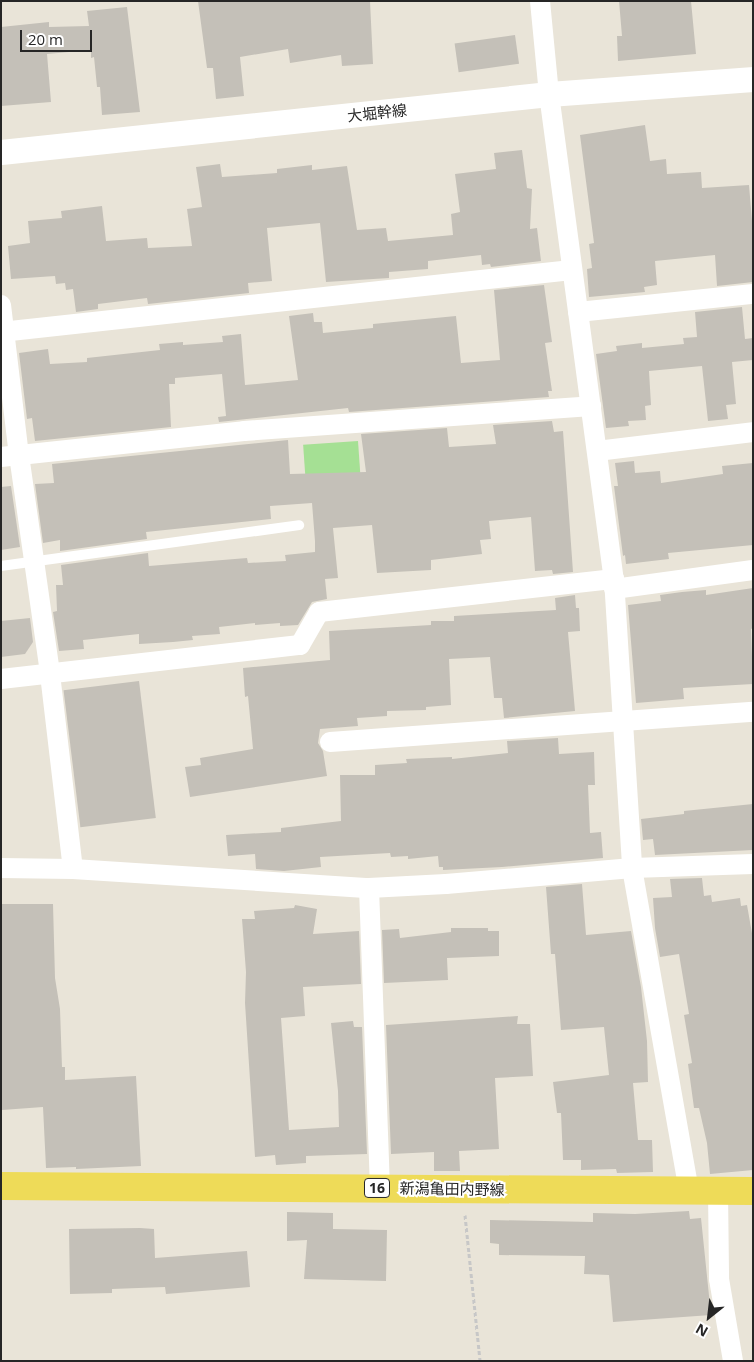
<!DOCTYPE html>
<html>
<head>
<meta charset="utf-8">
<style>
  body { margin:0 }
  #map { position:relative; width:754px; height:1362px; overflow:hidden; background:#e9e4d8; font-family:"Open Sans","Noto Sans JP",sans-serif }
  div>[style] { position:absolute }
  .green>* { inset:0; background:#a5e094; transform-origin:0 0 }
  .building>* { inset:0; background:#c4c0b8; transform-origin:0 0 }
  .path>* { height:3px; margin-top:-1.5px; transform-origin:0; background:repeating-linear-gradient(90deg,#c7c7c7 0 4px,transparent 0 6.5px) }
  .service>* { height:10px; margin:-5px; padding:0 5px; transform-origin:5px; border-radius:5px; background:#fff }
  .minor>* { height:20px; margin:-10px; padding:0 10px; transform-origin:10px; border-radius:10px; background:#fff }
  .tertiary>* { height:25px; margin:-12.5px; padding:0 12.5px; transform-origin:12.5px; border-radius:12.5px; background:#fff }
  .primary>* { height:28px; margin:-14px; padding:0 14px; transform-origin:14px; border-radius:14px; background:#eedb58 }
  span { translate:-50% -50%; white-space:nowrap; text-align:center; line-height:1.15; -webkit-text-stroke:4px #fff; paint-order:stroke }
  .shield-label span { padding:1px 4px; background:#fff; border:1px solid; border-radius:4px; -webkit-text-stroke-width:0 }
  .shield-label { font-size:14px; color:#262626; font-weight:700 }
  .street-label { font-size:15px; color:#262626 }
  .frame { position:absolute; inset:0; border:2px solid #262626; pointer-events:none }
  .north { position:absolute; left:684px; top:1292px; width:50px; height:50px; -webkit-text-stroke:4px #fff; paint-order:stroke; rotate:209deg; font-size:14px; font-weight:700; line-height:20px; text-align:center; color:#262626 }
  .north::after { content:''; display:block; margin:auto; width:18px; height:22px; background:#262626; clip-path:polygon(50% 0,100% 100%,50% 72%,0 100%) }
  .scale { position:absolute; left:20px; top:30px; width:72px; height:22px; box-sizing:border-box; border:2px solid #262626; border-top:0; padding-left:6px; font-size:15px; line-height:18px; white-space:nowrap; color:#262626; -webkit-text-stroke:4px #fff; paint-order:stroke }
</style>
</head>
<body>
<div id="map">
  <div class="green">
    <div style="left:358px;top:441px;width:43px;height:55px;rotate:86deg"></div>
  </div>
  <div class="building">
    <div style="clip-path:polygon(198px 1px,370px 1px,373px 64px,342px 66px,341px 55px,290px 63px,288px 49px,240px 57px,244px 96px,216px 99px,213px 68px,207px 68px)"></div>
    <div style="clip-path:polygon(619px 1px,691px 1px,696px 54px,618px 61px,617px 36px,622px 36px)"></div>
    <div style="clip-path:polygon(127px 7px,140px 112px,102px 115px,100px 87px,97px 87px,94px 57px,91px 58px,91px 50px,47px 54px,51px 102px,1px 106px,1px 27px,49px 22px,49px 27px,89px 26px,87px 11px)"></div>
    <div style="left:515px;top:35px;width:29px;height:61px;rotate:82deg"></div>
    <div style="clip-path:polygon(645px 125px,650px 161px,666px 159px,667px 174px,701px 172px,702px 188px,749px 185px,753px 233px,753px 282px,717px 286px,715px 255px,655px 261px,657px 285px,644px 287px,645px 292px,589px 297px,587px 269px,592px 268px,589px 244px,594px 243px,580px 135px)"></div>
    <div style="clip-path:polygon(522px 150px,527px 188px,532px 189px,530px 229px,537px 228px,541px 261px,491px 267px,490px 264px,482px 265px,481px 255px,428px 261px,428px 269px,389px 272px,389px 278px,326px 282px,320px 223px,267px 228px,272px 281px,248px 283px,249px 293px,148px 304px,147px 298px,98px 304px,98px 309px,76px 312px,73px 289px,66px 290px,65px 283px,56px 284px,55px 276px,11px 279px,8px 246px,30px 243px,28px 221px,62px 218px,61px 211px,102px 206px,106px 241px,147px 238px,148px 248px,192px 246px,187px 209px,202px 207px,196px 167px,220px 164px,222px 177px,277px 173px,277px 169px,312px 165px,312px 170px,347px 166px,357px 230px,386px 228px,388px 241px,453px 235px,451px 214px,460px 212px,455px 174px,496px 169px,494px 153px)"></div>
    <div style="clip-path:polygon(544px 285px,552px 342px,545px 343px,552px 391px,548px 391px,549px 397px,349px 412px,348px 408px,219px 422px,218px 417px,226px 416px,222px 374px,175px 378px,175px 384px,169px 384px,171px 427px,35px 441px,32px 418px,27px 419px,19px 353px,48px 349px,50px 364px,87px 362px,87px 358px,160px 350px,159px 344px,183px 342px,183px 345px,223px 342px,222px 336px,241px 334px,245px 385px,298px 380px,289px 316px,313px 313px,314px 322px,322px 322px,323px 333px,373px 328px,373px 324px,456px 316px,461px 363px,500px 360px,494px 290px)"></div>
    <div style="clip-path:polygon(742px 307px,745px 339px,753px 338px,753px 360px,732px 362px,736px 404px,726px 405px,728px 419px,708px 421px,702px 366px,649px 371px,651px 405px,645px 406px,646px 420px,628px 421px,629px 426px,606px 428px,596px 354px,617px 351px,616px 346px,642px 343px,642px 348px,684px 344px,683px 338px,697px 337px,695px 312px)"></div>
    <div style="clip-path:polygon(552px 421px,554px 432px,563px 431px,573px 572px,553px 574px,552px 570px,535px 571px,531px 517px,489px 521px,491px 539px,480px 540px,482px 554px,431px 560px,431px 570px,377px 573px,372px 525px,333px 528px,338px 578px,325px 579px,327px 599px,312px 602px,298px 625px,280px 626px,280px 623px,255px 625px,255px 623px,219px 627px,220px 634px,192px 636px,193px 640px,173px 642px,139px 644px,139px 634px,83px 640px,84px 649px,59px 651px,53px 612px,57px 611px,56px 585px,63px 585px,61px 565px,148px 553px,149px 566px,247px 558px,248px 563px,286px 561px,285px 555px,315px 552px,315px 541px,312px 503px,270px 506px,271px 519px,146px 532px,147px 539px,60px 551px,60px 540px,43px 543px,35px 484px,54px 483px,52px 464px,288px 440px,290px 474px,366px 472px,361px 434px,447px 428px,449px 447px,496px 444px,493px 425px)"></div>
    <div style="clip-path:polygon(634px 461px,635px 473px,660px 471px,661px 483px,723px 474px,722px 466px,753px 463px,753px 545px,668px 553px,669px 559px,626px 564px,625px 555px,623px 556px,614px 486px,618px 486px,615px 463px)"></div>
    <div style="clip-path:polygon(11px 486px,20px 547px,1px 550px,1px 487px)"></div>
    <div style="clip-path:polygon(753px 588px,753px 628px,751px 629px,753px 684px,683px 688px,684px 699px,636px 703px,628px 605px,661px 601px,660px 595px,682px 592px,706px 590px,706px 595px)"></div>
    <div style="clip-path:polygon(575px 595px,576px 608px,579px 608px,580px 631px,568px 632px,575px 711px,504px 718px,502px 698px,494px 698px,490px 657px,449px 659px,451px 705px,426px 707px,426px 710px,387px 711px,387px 716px,357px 718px,358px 726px,320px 729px,318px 743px,323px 751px,327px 776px,190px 797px,185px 767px,201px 765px,200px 758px,253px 749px,248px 696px,245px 697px,243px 668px,330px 660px,329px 631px,431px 625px,431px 621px,454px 621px,454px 616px,556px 610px,555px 598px)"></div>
    <div style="clip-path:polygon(30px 618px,33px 642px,25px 654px,1px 657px,1px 621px)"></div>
    <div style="left:139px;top:681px;width:138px;height:76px;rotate:83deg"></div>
    <div style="clip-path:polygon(558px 738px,559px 754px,594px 752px,595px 785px,588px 785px,590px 833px,601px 832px,603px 858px,502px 867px,443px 870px,443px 867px,439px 867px,438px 856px,408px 859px,408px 856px,391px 857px,390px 853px,320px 857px,321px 867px,284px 871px,256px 869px,255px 854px,228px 856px,226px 835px,281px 832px,281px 828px,341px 821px,340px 775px,375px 775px,375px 765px,407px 763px,406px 759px,452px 757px,452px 759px,508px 753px,507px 741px)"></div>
    <div style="clip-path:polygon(753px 804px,753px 850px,655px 855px,653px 839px,643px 840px,641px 819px,684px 814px,684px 811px)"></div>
    <div style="clip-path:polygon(702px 878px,704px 896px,711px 895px,712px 902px,740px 898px,741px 906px,747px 905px,753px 939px,753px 1170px,710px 1174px,707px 1143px,699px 1108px,694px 1108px,688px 1064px,692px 1063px,684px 1015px,689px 1014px,679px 954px,660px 957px,655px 928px,653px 898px,672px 897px,670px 879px)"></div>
    <div style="clip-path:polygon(582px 884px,586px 935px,631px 931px,641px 987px,647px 1041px,648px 1082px,633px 1083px,638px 1140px,652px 1140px,653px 1172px,617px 1173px,616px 1169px,581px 1170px,581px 1160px,563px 1160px,561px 1113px,557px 1113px,553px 1082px,609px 1075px,604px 1027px,561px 1030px,555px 954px,551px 954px,546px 887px)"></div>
    <div style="clip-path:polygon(1px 904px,53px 904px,55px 978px,60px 1009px,62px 1067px,65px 1067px,65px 1080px,136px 1076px,141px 1166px,76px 1169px,76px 1167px,46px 1168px,43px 1107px,2px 1110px)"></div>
    <div style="clip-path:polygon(295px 905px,317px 909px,313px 934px,359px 931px,361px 984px,303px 987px,305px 1016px,281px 1018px,289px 1130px,339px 1127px,338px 1091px,331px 1023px,353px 1021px,354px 1027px,362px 1027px,367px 1154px,306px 1156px,306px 1163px,276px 1165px,275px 1155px,255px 1157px,245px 1003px,246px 972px,242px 919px,255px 919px,254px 911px,294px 908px)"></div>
    <div style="clip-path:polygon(451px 928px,488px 928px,488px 931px,499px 931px,499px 956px,447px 958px,448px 980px,384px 983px,382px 930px,399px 929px,400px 938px,451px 932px)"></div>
    <div style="clip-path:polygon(518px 1016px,517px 1024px,530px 1024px,533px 1076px,495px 1078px,499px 1149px,459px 1151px,460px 1171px,434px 1171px,434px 1152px,391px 1154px,386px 1025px)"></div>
    <div style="clip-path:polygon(689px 1211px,690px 1219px,701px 1218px,711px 1315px,613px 1322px,609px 1275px,584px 1274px,585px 1256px,499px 1255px,499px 1244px,490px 1243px,490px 1220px,593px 1222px,593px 1213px,635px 1214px)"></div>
    <div style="clip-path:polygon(287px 1212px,333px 1213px,333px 1229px,387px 1230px,386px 1281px,304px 1279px,307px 1240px,287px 1241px)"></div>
    <div style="clip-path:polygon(140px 1228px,154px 1229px,155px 1258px,247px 1251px,250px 1287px,166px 1294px,165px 1287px,112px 1289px,112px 1293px,70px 1294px,69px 1229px)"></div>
  </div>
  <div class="path">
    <div style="left:465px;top:1215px;width:147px;rotate:84.1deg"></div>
  </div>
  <div class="service">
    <div style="left:1px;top:566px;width:301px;rotate:-7.8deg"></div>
  </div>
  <div class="minor">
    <div style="left:540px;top:1px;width:93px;rotate:84.5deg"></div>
    <div style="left:549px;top:94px;width:489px;rotate:82.4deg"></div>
    <div style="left:614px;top:579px;width:290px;rotate:86.4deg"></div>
    <div style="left:632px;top:868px;width:328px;rotate:80deg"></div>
    <div style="left:1px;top:305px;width:151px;rotate:83.2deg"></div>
    <div style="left:19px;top:455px;width:221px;rotate:81.9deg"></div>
    <div style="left:50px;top:674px;width:196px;rotate:83.3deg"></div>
    <div style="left:578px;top:312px;width:176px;rotate:-5.9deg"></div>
    <div style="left:1px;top:332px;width:574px;rotate:-6.2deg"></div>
    <div style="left:597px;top:451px;width:157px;rotate:-6.9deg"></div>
    <div style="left:1px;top:457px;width:244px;rotate:-6.1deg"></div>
    <div style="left:244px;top:431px;width:348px;rotate:-4.1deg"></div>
    <div style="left:614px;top:589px;width:140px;rotate:-7.8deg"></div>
    <div style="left:1px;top:679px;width:301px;rotate:-6.5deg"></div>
    <div style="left:300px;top:645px;width:38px;rotate:-60deg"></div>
    <div style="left:319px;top:612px;width:297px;rotate:-6.4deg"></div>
    <div style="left:330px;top:742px;width:424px;rotate:-4.1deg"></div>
    <div style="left:1px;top:868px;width:72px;rotate:0.8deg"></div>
    <div style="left:73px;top:869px;width:297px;rotate:3.7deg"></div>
    <div style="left:369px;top:888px;width:77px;rotate:-3deg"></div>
    <div style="left:446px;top:884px;width:187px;rotate:-4.9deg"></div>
    <div style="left:632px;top:868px;width:121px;rotate:-1.9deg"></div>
    <div style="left:369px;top:888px;width:300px;rotate:87.9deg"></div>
    <div style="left:718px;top:1191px;width:88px;rotate:89.3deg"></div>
    <div style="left:719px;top:1279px;width:83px;rotate:80.3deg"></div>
  </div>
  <div class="tertiary">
    <div style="left:1px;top:152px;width:551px;rotate:-6.04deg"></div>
    <div style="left:549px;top:94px;width:205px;rotate:-4.2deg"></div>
  </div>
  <div class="primary">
    <div style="left:1px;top:1186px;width:752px;rotate:0.38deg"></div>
  </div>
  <div class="shield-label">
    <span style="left:377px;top:1188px">16</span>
  </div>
  <div class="street-label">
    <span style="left:377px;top:113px;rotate:-6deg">大堀幹線</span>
    <span style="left:452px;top:1189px;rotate:1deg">新潟亀田内野線</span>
  </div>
  <div class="frame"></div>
  <div class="north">N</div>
  <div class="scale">20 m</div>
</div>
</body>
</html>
